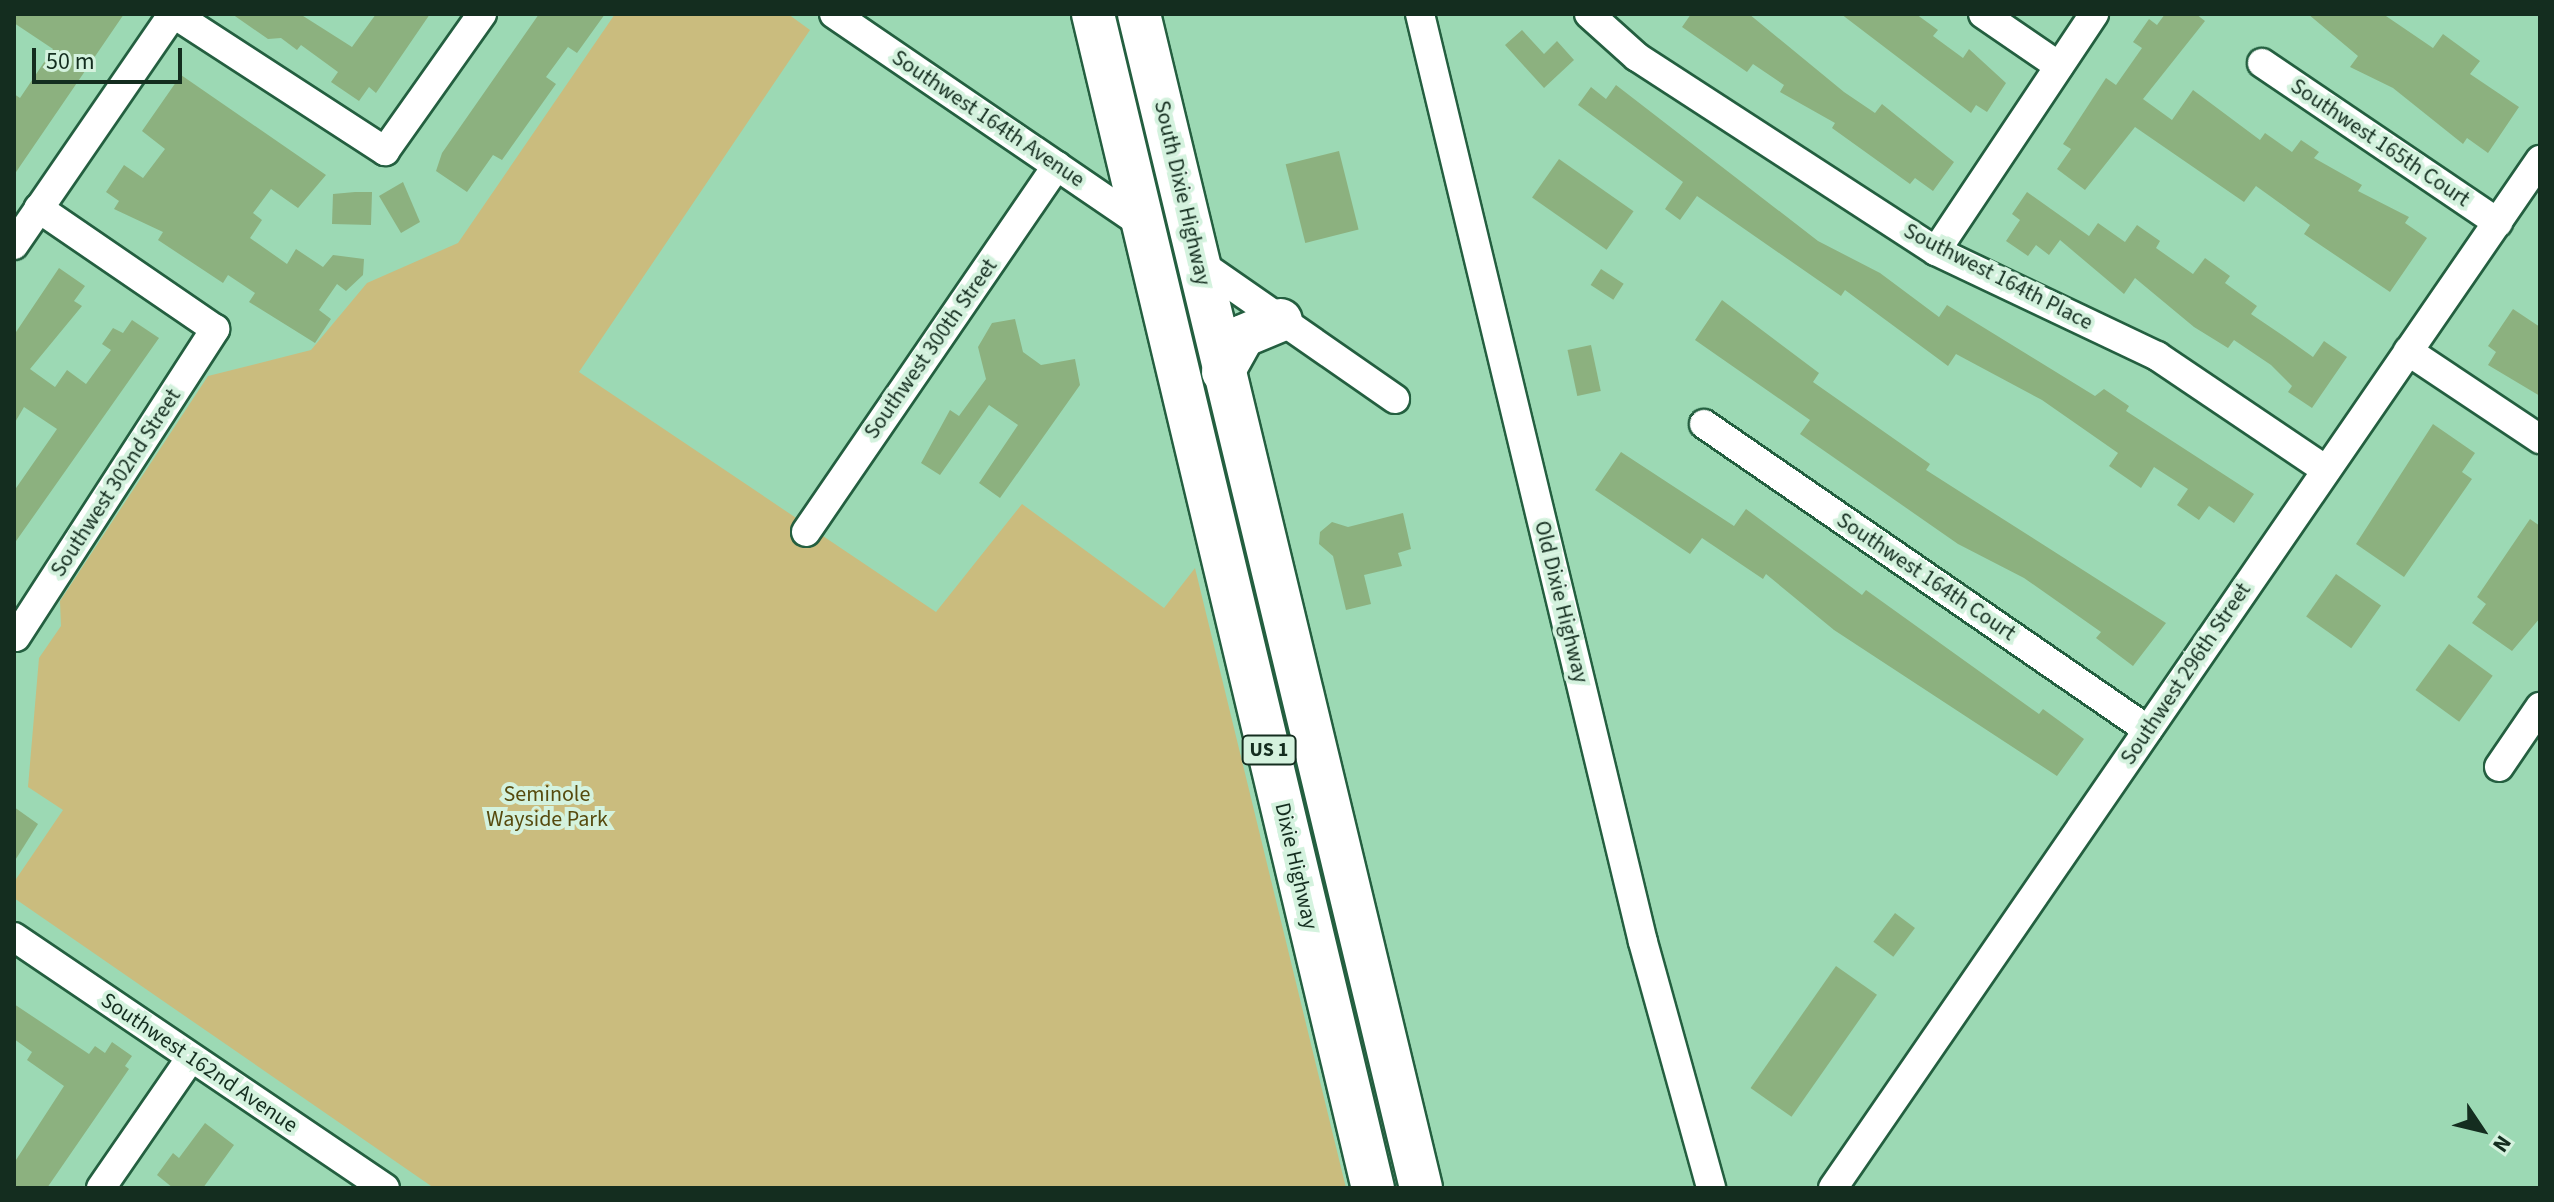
<!DOCTYPE html>
<html>
<head>
<meta charset="utf-8">
<style>
  body { margin:0 }
  #map { position:relative; width:2554px; height:1202px; overflow:hidden; background:#9cd9b4; font-family:"Source Sans 3",sans-serif }
  div>[style] { position:absolute }
  .green>* { inset:0; background:#cabc7e }
  .building>* { inset:0; background:#8cb17f; transform-origin:0 0 }
  .roads { filter:drop-shadow(2px 0 #245f40) drop-shadow(-2px 0 #245f40) drop-shadow(0 2px #245f40) drop-shadow(0 -2px #245f40) }
  .minor>* { height:28px; margin:-14px; padding:0 14px; transform-origin:14px; border-radius:14px; background:#fff }
  .highway>* { height:42px; margin:-21px; padding:0 21px; transform-origin:21px; border-radius:21px; background:#fff }
  span { translate:-50% -50%; white-space:nowrap; text-align:center; line-height:1.15; -webkit-text-stroke:8px #d4f2de; paint-order:stroke }
  .shield-label span { padding:2px 6px; background:#d4f2de; border:2px solid; border-radius:6px; -webkit-text-stroke-width:0 }
  .shield-label { font-size:20px; color:#142d1f; font-weight:700 }
  .street-label { font-size:22px; color:#142d1f }
  .park-label { font-size:22px; color:#564a0e }
  .frame { position:absolute; inset:0; border:16px solid #142d1f; pointer-events:none }
  .north { position:absolute; left:2442px; top:1090px; width:80px; height:80px; -webkit-text-stroke:6px #d4f2de; paint-order:stroke; rotate:125deg; font-size:22px; font-weight:700; line-height:32px; text-align:center; color:#142d1f }
  .north::after { content:''; display:block; margin:auto; width:28px; height:36px; background:#142d1f; clip-path:polygon(50% 0,100% 100%,50% 72%,0 100%) }
  .scale { position:absolute; left:32px; top:48px; width:150px; height:36px; box-sizing:border-box; border:4px solid #142d1f; border-top:0; padding-left:10px; font-size:24px; line-height:28px; white-space:nowrap; color:#142d1f; -webkit-text-stroke:6px #d4f2de; paint-order:stroke }
</style>
</head>
<body>
<div id="map">
  <div class="green">
    <div style="clip-path:polygon(615px 14px,788px 14px,810px 30px,579px 372px,936px 612px,1022px 504px,1164px 608px,1195px 568px,1346px 1188px,434px 1188px,14px 898px,14px 882px,63px 810px,28px 787px,39px 658px,61px 626px,60px 601px,208px 376px,311px 350px,367px 283px,458px 243px)"></div>
  </div>
  <div class="building">
    <div style="clip-path:polygon(14px 14px,124px 14px,14px 175px,14px 94px,20px 98px,53px 49px,14px 23px)"></div>
    <div style="clip-path:polygon(232px 14px,300px 14px,352px 47px,376px 14px,430px 14px,376px 93px,369px 87px,359px 101px,331px 82px,338px 72px,301px 45px,297px 50px,281px 38px,268px 39px)"></div>
    <div style="clip-path:polygon(539px 14px,605px 14px,577px 53px,568px 47px,546px 77px,556px 84px,502px 160px,493px 155px,467px 192px,436px 171px,442px 153px)"></div>
    <div style="clip-path:polygon(1691px 14px,1749px 14px,1844px 92px,1875px 113px,1882px 104px,1954px 162px,1933px 191px,1915px 178px,1910px 184px,1832px 128px,1835px 123px,1780px 92px,1784px 85px,1753px 64px,1747px 72px,1682px 27px)"></div>
    <div style="clip-path:polygon(1841px 14px,1916px 14px,1938px 30px,1933px 36px,1963px 58px,1969px 49px,2006px 83px,1987px 112px,1976px 105px,1971px 113px)"></div>
    <div style="clip-path:polygon(2165px 14px,2196px 14px,2205px 21px,2143px 99px,2172px 120px,2193px 90px,2260px 140px,2265px 133px,2292px 152px,2301px 140px,2319px 152px,2314px 158px,2362px 185px,2358px 191px,2409px 217px,2405px 223px,2427px 238px,2390px 292px,2304px 234px,2310px 225px,2256px 186px,2244px 202px,2135px 127px,2085px 190px,2057px 169px,2071px 149px,2063px 144px,2106px 78px,2116px 85px,2142px 48px,2133px 42px,2149px 19px,2157px 25px)"></div>
    <div style="clip-path:polygon(2308px 14px,2383px 14px,2433px 48px,2443px 34px,2480px 61px,2470px 74px,2519px 107px,2488px 153px,2467px 138px,2463px 144px,2393px 88px,2350px 67px,2358px 56px)"></div>
    <div style="clip-path:polygon(1522px 30px,1544px 54px,1557px 41px,1574px 60px,1544px 88px,1505px 45px)"></div>
    <div style="clip-path:polygon(181px 75px,326px 175px,298px 208px,271px 189px,253px 213px,262px 220px,250px 238px,287px 264px,296px 249px,323px 267px,333px 255px,364px 259px,363px 275px,346px 291px,337px 284px,319px 310px,331px 319px,315px 343px,249px 302px,255px 293px,228px 275px,223px 283px,158px 240px,163px 232px,114px 209px,119px 201px,106px 192px,124px 165px,143px 178px,165px 149px,142px 131px)"></div>
    <div style="clip-path:polygon(1616px 85px,1818px 241px,1880px 273px,1939px 317px,1947px 305px,2095px 396px,2104px 389px,2129px 406px,2126px 411px,2254px 494px,2234px 523px,2209px 506px,2199px 520px,2177px 505px,2188px 489px,2154px 467px,2141px 488px,2109px 466px,2118px 453px,2042px 400px,1956px 354px,1948px 366px,1845px 290px,1841px 296px,1697px 196px,1680px 220px,1665px 209px,1683px 182px,1578px 105px,1591px 87px,1606px 99px)"></div>
    <div style="left:1339px;top:151px;width:81px;height:55px;rotate:76deg"></div>
    <div style="left:1559px;top:159px;width:91px;height:47px;rotate:35deg"></div>
    <div style="clip-path:polygon(403px 182px,420px 222px,401px 233px,379px 196px)"></div>
    <div style="clip-path:polygon(355px 192px,372px 192px,371px 225px,332px 224px,333px 194px)"></div>
    <div style="clip-path:polygon(2027px 192px,2089px 236px,2098px 223px,2125px 242px,2137px 225px,2160px 241px,2156px 248px,2193px 274px,2205px 258px,2230px 276px,2225px 283px,2257px 306px,2251px 314px,2285px 337px,2313px 357px,2324px 341px,2347px 357px,2312px 408px,2288px 392px,2292px 386px,2271px 365px,2234px 340px,2228px 348px,2194px 327px,2135px 278px,2124px 294px,2060px 240px,2049px 255px,2036px 245px,2028px 256px,2006px 241px,2020px 220px,2012px 214px)"></div>
    <div style="clip-path:polygon(59px 268px,85px 286px,74px 301px,82px 306px,30px 369px,55px 387px,67px 370px,86px 384px,111px 350px,102px 344px,113px 328px,123px 333px,132px 320px,159px 338px,14px 544px,14px 491px,57px 429px,24px 407px,14px 424px,14px 335px)"></div>
    <div style="left:1601px;top:269px;width:27px;height:19px;rotate:33deg"></div>
    <div style="clip-path:polygon(1722px 300px,1819px 373px,1813px 382px,1930px 464px,1926px 470px,2166px 623px,2133px 666px,2096px 638px,2101px 632px,2024px 578px,1958px 544px,1800px 434px,1810px 420px,1695px 340px)"></div>
    <div style="clip-path:polygon(2513px 309px,2540px 327px,2540px 396px,2488px 365px,2496px 352px,2488px 346px)"></div>
    <div style="clip-path:polygon(1015px 319px,1023px 352px,1041px 365px,1075px 359px,1080px 385px,1000px 498px,979px 483px,1018px 425px,989px 405px,940px 475px,921px 463px,950px 410px,959px 416px,986px 379px,978px 347px,992px 323px)"></div>
    <div style="left:1591px;top:345px;width:47px;height:24px;rotate:78deg"></div>
    <div style="clip-path:polygon(2433px 424px,2475px 453px,2462px 472px,2472px 479px,2404px 577px,2356px 544px)"></div>
    <div style="clip-path:polygon(1621px 452px,1734px 526px,1746px 509px,1862px 595px,1866px 590px,2039px 714px,2043px 709px,2084px 739px,2057px 776px,1834px 630px,1766px 574px,1763px 579px,1702px 538px,1690px 554px,1595px 490px)"></div>
    <div style="clip-path:polygon(1403px 513px,1411px 549px,1398px 553px,1402px 566px,1364px 575px,1371px 604px,1346px 610px,1333px 556px,1319px 544px,1320px 532px,1332px 522px,1348px 527px)"></div>
    <div style="clip-path:polygon(2530px 519px,2540px 526px,2540px 618px,2512px 651px,2472px 623px,2486px 604px,2477px 597px)"></div>
    <div style="left:2336px;top:574px;width:55px;height:52px;rotate:35deg"></div>
    <div style="left:2449px;top:644px;width:54px;height:57px;rotate:36deg"></div>
    <div style="clip-path:polygon(14px 807px,38px 824px,14px 862px)"></div>
    <div style="left:1895px;top:913px;width:25px;height:36px;rotate:37deg"></div>
    <div style="left:1836px;top:966px;width:50px;height:149px;rotate:35deg"></div>
    <div style="clip-path:polygon(14px 1004px,89px 1054px,95px 1046px,105px 1053px,112px 1042px,132px 1056px,125px 1066px,129px 1069px,47px 1188px,14px 1188px,14px 1163px,64px 1086px,27px 1060px,32px 1052px,14px 1039px)"></div>
    <div style="clip-path:polygon(205px 1123px,234px 1145px,203px 1188px,173px 1188px,157px 1175px,173px 1153px,179px 1158px)"></div>
  </div>
  <div class="roads">
    <div class="minor">
      <div style="left:174px;top:14px;width:252px;rotate:33deg"></div>
      <div style="left:385px;top:151px;width:168px;rotate:-54.7deg"></div>
      <div style="left:834px;top:14px;width:373px;rotate:34.3deg"></div>
      <div style="left:1420px;top:14px;width:954px;rotate:76.49deg"></div>
      <div style="left:1643px;top:942px;width:255px;rotate:74.5deg"></div>
      <div style="left:1589px;top:14px;width:64px;rotate:41.9deg"></div>
      <div style="left:1637px;top:57px;width:356px;rotate:33deg"></div>
      <div style="left:1936px;top:251px;width:245px;rotate:25.4deg"></div>
      <div style="left:2157px;top:356px;width:204px;rotate:34deg"></div>
      <div style="left:1983px;top:14px;width:92px;rotate:34.4deg"></div>
      <div style="left:2262px;top:63px;width:285px;rotate:34.1deg"></div>
      <div style="left:14px;top:245px;width:280px;rotate:-55.5deg"></div>
      <div style="left:1936px;top:251px;width:285px;rotate:-56.3deg"></div>
      <div style="left:1198px;top:262px;width:240px;rotate:34.8deg"></div>
      <div style="left:2408px;top:351px;width:159px;rotate:33.7deg"></div>
      <div style="left:1704px;top:424px;width:539px;rotate:34.57deg"></div>
      <div style="left:806px;top:532px;width:444px;rotate:-55.6deg"></div>
      <div style="left:16px;top:637px;width:367px;rotate:-57.1deg"></div>
      <div style="left:215px;top:329px;width:214px;rotate:-145.6deg"></div>
      <div style="left:2499px;top:767px;width:73px;rotate:-55.7deg"></div>
      <div style="left:14px;top:937px;width:448px;rotate:34.1deg"></div>
      <div style="left:101px;top:1188px;width:157px;rotate:-55.4deg"></div>
      <div style="left:1833px;top:1188px;width:1248px;rotate:-55.48deg"></div>
    </div>
    <div class="highway">
      <div style="left:1093px;top:14px;width:1207px;rotate:76.59deg"></div>
      <div style="left:1139px;top:14px;width:1207px;rotate:76.49deg"></div>
      <div style="left:1223px;top:372px;width:41px;rotate:-60.9deg"></div>
      <div style="left:1243px;top:336px;width:41px;rotate:-22.8deg"></div>
    </div>
  </div>
  <div class="shield-label">
    <span style="left:1269px;top:750px">US 1</span>
  </div>
  <div class="street-label">
    <span style="left:988px;top:119px;rotate:34deg">Southwest 164th Avenue</span>
    <span style="left:2380px;top:143px;rotate:34deg">Southwest 165th Court</span>
    <span style="left:1182px;top:193px;rotate:77deg">South Dixie Highway</span>
    <span style="left:1998px;top:277px;rotate:27deg">Southwest 164th Place</span>
    <span style="left:931px;top:349px;rotate:-55deg">Southwest 300th Street</span>
    <span style="left:116px;top:483px;rotate:-57deg">Southwest 302nd Street</span>
    <span style="left:1926px;top:577px;rotate:34deg">Southwest 164th Court</span>
    <span style="left:1561px;top:602px;rotate:76deg">Old Dixie Highway</span>
    <span style="left:2186px;top:674px;rotate:-56deg">Southwest 296th Street</span>
    <span style="left:1296px;top:866px;rotate:77deg">Dixie Highway</span>
    <span style="left:199px;top:1063px;rotate:34deg">Southwest 162nd Avenue</span>
  </div>
  <div class="park-label">
    <span style="left:547px;top:807px">Seminole<br>Wayside Park</span>
  </div>
  <div class="frame"></div>
  <div class="north">N</div>
  <div class="scale">50 m</div>
</div>
</body>
</html>
